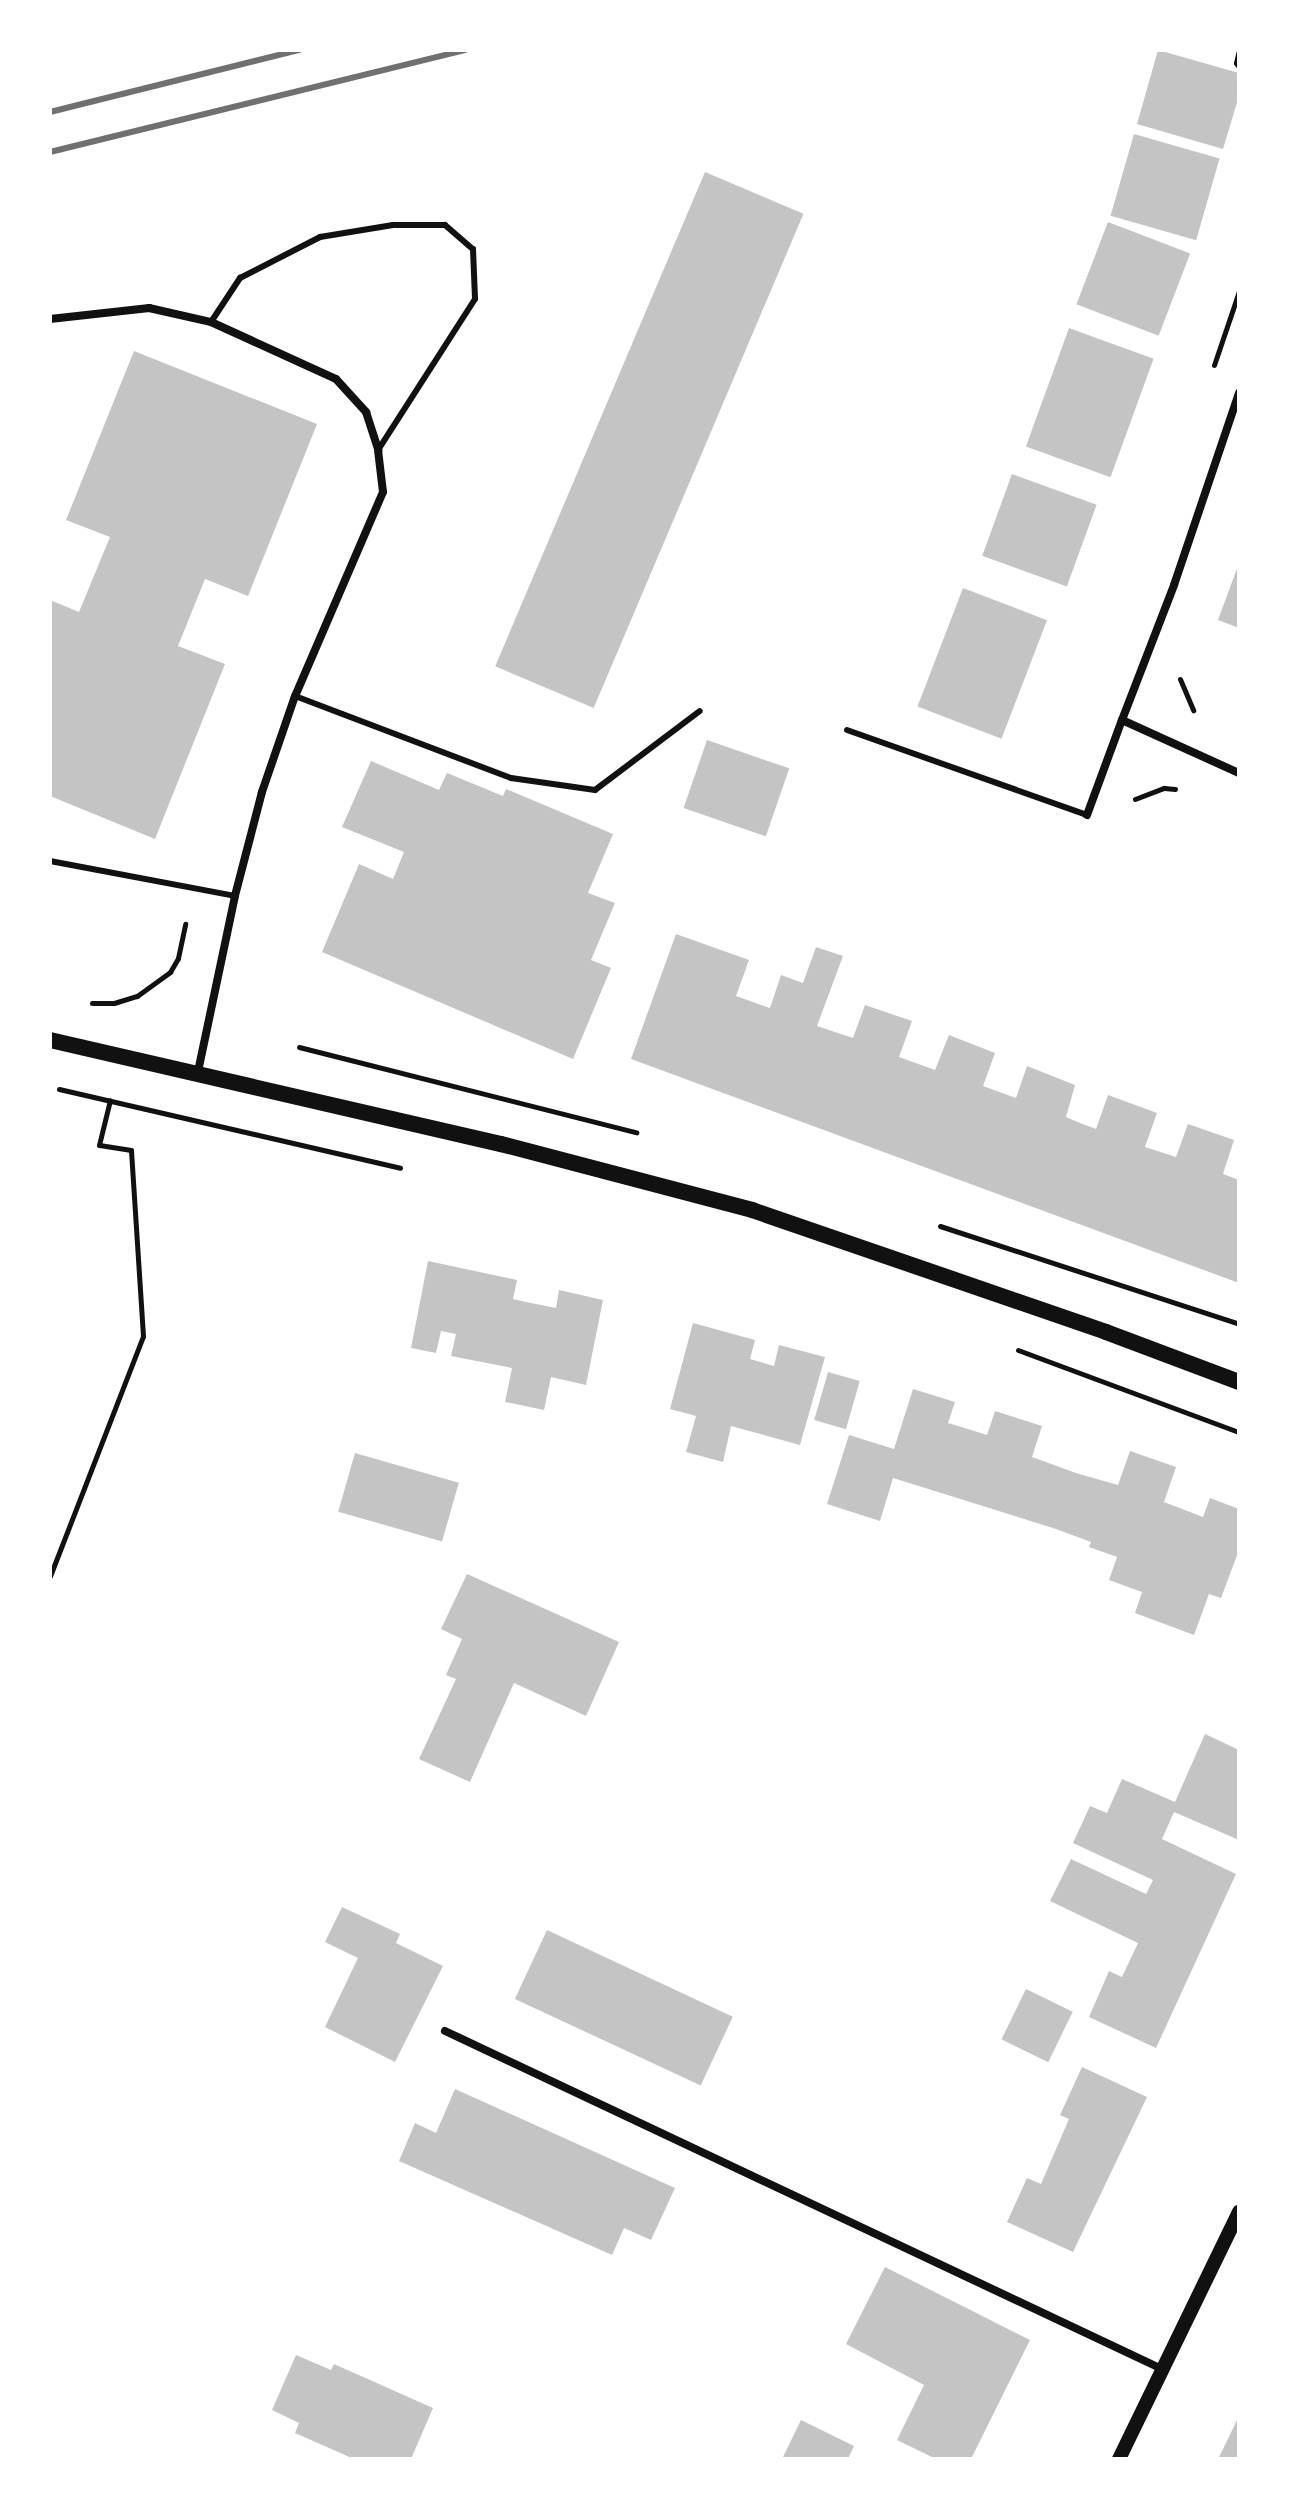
<!DOCTYPE html>
<html>
<head>
<meta charset="utf-8">
<style>
  body { margin:0 }
  #map { position:relative; width:1289px; height:2509px; overflow:hidden; background:#fff; font-family:"Fira Sans",sans-serif }
  div>[style] { position:absolute }
  .building>* { inset:0; background:#c4c4c4; transform-origin:0 0 }
  .path>* { height:5px; margin:-2.5px; padding:0 2.5px; transform-origin:2.5px; border-radius:2.5px; background:#111 }
  .service>* { height:6px; margin:-3px; padding:0 3px; transform-origin:3px; border-radius:3px; background:#111 }
  .minor>* { height:8px; margin:-4px; padding:0 4px; transform-origin:4px; border-radius:4px; background:#111 }
  .tertiary>* { height:14px; margin:-7px; padding:0 7px; transform-origin:7px; border-radius:7px; background:#111 }
  .secondary>* { height:16px; margin:-8px; padding:0 8px; transform-origin:8px; border-radius:8px; background:#111 }
  .rail>* { height:6px; margin:-3px; padding:0 3px; transform-origin:3px; border-radius:3px; background:#707070 }
  span { translate:-50% -50%; white-space:nowrap; text-align:center; line-height:1.15; -webkit-text-stroke:6px #fff; paint-order:stroke }
  .frame { position:absolute; inset:0; border:52px solid #fff; pointer-events:none }
</style>
</head>
<body>
<div id="map">
  <div class="building">
    <div style="clip-path:polygon(1158px 50px,1239px 73px,1239px 96px,1223px 149px,1137px 124px)"></div>
    <div style="left:1134px;top:134px;width:89px;height:85px;rotate:16deg"></div>
    <div style="left:705px;top:172px;width:107px;height:537px;rotate:23deg"></div>
    <div style="left:1108px;top:222px;width:88px;height:88px;rotate:21deg"></div>
    <div style="left:1069px;top:328px;width:90px;height:126px;rotate:20deg"></div>
    <div style="clip-path:polygon(134px 351px,317px 424px,248px 596px,205px 579px,178px 646px,225px 664px,155px 839px,50px 796px,50px 600px,79px 612px,110px 537px,66px 520px)"></div>
    <div style="left:1012px;top:474px;width:90px;height:87px;rotate:20deg"></div>
    <div style="clip-path:polygon(1239px 563px,1239px 628px,1218px 620px)"></div>
    <div style="left:963px;top:588px;width:90px;height:127px;rotate:21deg"></div>
    <div style="left:707px;top:740px;width:87px;height:72px;rotate:19deg"></div>
    <div style="clip-path:polygon(371px 761px,439px 790px,447px 773px,503px 796px,506px 789px,613px 834px,588px 893px,615px 903px,591px 960px,611px 968px,573px 1059px,322px 952px,359px 864px,393px 879px,404px 852px,342px 827px)"></div>
    <div style="clip-path:polygon(676px 934px,749px 960px,736px 996px,770px 1008px,781px 975px,803px 983px,816px 947px,843px 956px,817px 1026px,853px 1038px,865px 1005px,912px 1021px,899px 1057px,935px 1070px,949px 1035px,995px 1053px,983px 1086px,1016px 1098px,1027px 1066px,1075px 1085px,1066px 1117px,1080px 1123px,1096px 1129px,1108px 1095px,1157px 1113px,1145px 1147px,1176px 1157px,1188px 1124px,1234px 1140px,1223px 1174px,1239px 1180px,1239px 1283px,631px 1059px)"></div>
    <div style="clip-path:polygon(428px 1261px,517px 1280px,513px 1299px,526px 1302px,556px 1308px,559px 1290px,603px 1300px,586px 1385px,551px 1377px,544px 1410px,505px 1402px,512px 1368px,451px 1356px,456px 1334px,441px 1331px,436px 1353px,411px 1348px)"></div>
    <div style="clip-path:polygon(693px 1323px,755px 1340px,750px 1359px,774px 1366px,779px 1345px,825px 1357px,800px 1445px,731px 1426px,723px 1462px,686px 1452px,696px 1416px,670px 1409px)"></div>
    <div style="left:828px;top:1372px;width:33px;height:50px;rotate:16deg"></div>
    <div style="clip-path:polygon(913px 1389px,955px 1402px,948px 1423px,968px 1429px,987px 1435px,995px 1411px,1042px 1426px,1032px 1457px,1076px 1473px,1118px 1485px,1130px 1451px,1176px 1467px,1164px 1502px,1203px 1517px,1210px 1498px,1239px 1509px,1239px 1550px,1221px 1598px,1209px 1594px,1194px 1635px,1135px 1613px,1142px 1592px,1109px 1580px,1117px 1557px,1089px 1547px,1091px 1542px,1056px 1529px,893px 1478px,880px 1521px,827px 1504px,849px 1435px,894px 1449px)"></div>
    <div style="left:355px;top:1453px;width:108px;height:61px;rotate:16deg"></div>
    <div style="clip-path:polygon(467px 1574px,619px 1642px,586px 1716px,514px 1683px,470px 1782px,419px 1759px,456px 1679px,446px 1675px,462px 1639px,441px 1629px)"></div>
    <div style="clip-path:polygon(1205px 1734px,1239px 1750px,1239px 1840px,1174px 1812px,1162px 1839px,1236px 1874px,1156px 2048px,1089px 2017px,1109px 1971px,1122px 1977px,1138px 1943px,1050px 1901px,1071px 1859px,1146px 1894px,1153px 1880px,1073px 1843px,1090px 1806px,1107px 1813px,1122px 1779px,1175px 1802px)"></div>
    <div style="clip-path:polygon(342px 1907px,400px 1934px,396px 1943px,443px 1966px,395px 2062px,325px 2027px,358px 1958px,325px 1942px)"></div>
    <div style="left:547px;top:1930px;width:205px;height:76px;rotate:25deg"></div>
    <div style="left:1026px;top:1989px;width:52px;height:56px;rotate:26deg"></div>
    <div style="clip-path:polygon(1082px 2067px,1147px 2097px,1073px 2252px,1007px 2222px,1027px 2178px,1041px 2184px,1069px 2119px,1060px 2115px)"></div>
    <div style="clip-path:polygon(455px 2089px,675px 2188px,651px 2240px,624px 2228px,612px 2255px,399px 2161px,415px 2123px,436px 2133px)"></div>
    <div style="clip-path:polygon(885px 2267px,1030px 2340px,971px 2459px,936px 2459px,897px 2440px,924px 2385px,846px 2344px)"></div>
    <div style="clip-path:polygon(296px 2355px,331px 2370px,334px 2364px,433px 2408px,411px 2459px,354px 2459px,295px 2433px,299px 2423px,272px 2410px)"></div>
    <div style="clip-path:polygon(1239px 2416px,1239px 2459px,1218px 2459px,1225px 2445px)"></div>
    <div style="clip-path:polygon(801px 2420px,854px 2446px,848px 2459px,782px 2459px)"></div>
  </div>
  <div class="path">
    <div style="left:1239px;top:50px;width:13px;rotate:103deg"></div>
    <div style="left:1236px;top:63px;width:5px;rotate:53deg"></div>
    <div style="left:1214px;top:365px;width:78px;rotate:-71.3deg"></div>
    <div style="left:1180px;top:679px;width:34px;rotate:67deg"></div>
    <div style="left:1135px;top:799px;width:31px;rotate:-21deg"></div>
    <div style="left:1164px;top:788px;width:11px;rotate:5deg"></div>
    <div style="left:92px;top:1003px;width:22px"></div>
    <div style="left:114px;top:1003px;width:24px;rotate:-17deg"></div>
    <div style="left:137px;top:996px;width:41px;rotate:-36deg"></div>
    <div style="left:170px;top:972px;width:16px;rotate:-60deg"></div>
    <div style="left:178px;top:958px;width:35px;rotate:-78deg"></div>
    <div style="left:299px;top:1047px;width:348px;rotate:14.2deg"></div>
    <div style="left:59px;top:1089px;width:350px;rotate:13deg"></div>
    <div style="left:940px;top:1226px;width:315px;rotate:18.1deg"></div>
    <div style="left:1018px;top:1350px;width:236px;rotate:20.4deg"></div>
    <div style="left:50px;top:1576px;width:257px;rotate:-68.8deg"></div>
    <div style="left:143px;top:1336px;width:186px;rotate:-93.7deg"></div>
    <div style="left:131px;top:1150px;width:32px;rotate:-171deg"></div>
    <div style="left:99px;top:1145px;width:46px;rotate:-76.3deg"></div>
  </div>
  <div class="service">
    <div style="left:211px;top:322px;width:53px;rotate:-56.6deg"></div>
    <div style="left:240px;top:278px;width:90px;rotate:-27.1deg"></div>
    <div style="left:320px;top:237px;width:74px;rotate:-9.3deg"></div>
    <div style="left:393px;top:225px;width:52px"></div>
    <div style="left:445px;top:225px;width:37px;rotate:41deg"></div>
    <div style="left:473px;top:249px;width:50px;rotate:87.7deg"></div>
    <div style="left:475px;top:299px;width:179px;rotate:122.7deg"></div>
    <div style="left:295px;top:696px;width:231px;rotate:20.8deg"></div>
    <div style="left:511px;top:778px;width:85px;rotate:8.1deg"></div>
    <div style="left:595px;top:790px;width:131px;rotate:-37deg"></div>
    <div style="left:847px;top:730px;width:255px;rotate:19.5deg"></div>
    <div style="left:50px;top:861px;width:188px;rotate:10.7deg"></div>
  </div>
  <div class="minor">
    <div style="left:50px;top:319px;width:100px;rotate:-6.3deg"></div>
    <div style="left:149px;top:308px;width:64px;rotate:12.7deg"></div>
    <div style="left:211px;top:322px;width:137px;rotate:24.5deg"></div>
    <div style="left:336px;top:379px;width:45px;rotate:47.7deg"></div>
    <div style="left:366px;top:412px;width:40px;rotate:72deg"></div>
    <div style="left:378px;top:450px;width:42px;rotate:83.2deg"></div>
    <div style="left:383px;top:492px;width:222px;rotate:113.3deg"></div>
    <div style="left:295px;top:696px;width:102px;rotate:109deg"></div>
    <div style="left:262px;top:792px;width:107px;rotate:104.6deg"></div>
    <div style="left:235px;top:896px;width:179px;rotate:101.9deg"></div>
    <div style="left:1122px;top:720px;width:145px;rotate:-68.9deg"></div>
    <div style="left:1174px;top:585px;width:203px;rotate:-71.3deg"></div>
    <div style="left:1087px;top:815px;width:101px;rotate:-69.8deg"></div>
    <div style="left:1122px;top:720px;width:128px;rotate:24.4deg"></div>
    <div style="left:445px;top:2031px;width:795px;rotate:25.24deg"></div>
  </div>
  <div class="tertiary">
    <div style="left:1119px;top:2459px;width:275px;rotate:-64.1deg"></div>
  </div>
  <div class="secondary">
    <div style="left:50px;top:1040px;width:463px;rotate:13deg"></div>
    <div style="left:501px;top:1144px;width:260px;rotate:14.7deg"></div>
    <div style="left:752px;top:1210px;width:374px;rotate:19deg"></div>
    <div style="left:1106px;top:1332px;width:142px;rotate:20.6deg"></div>
  </div>
  <div class="rail">
    <div style="left:50px;top:112px;width:257px;rotate:-14deg"></div>
    <div style="left:50px;top:152px;width:427px;rotate:-13.8deg"></div>
  </div>
  <div class="frame"></div>
</div>
</body>
</html>
